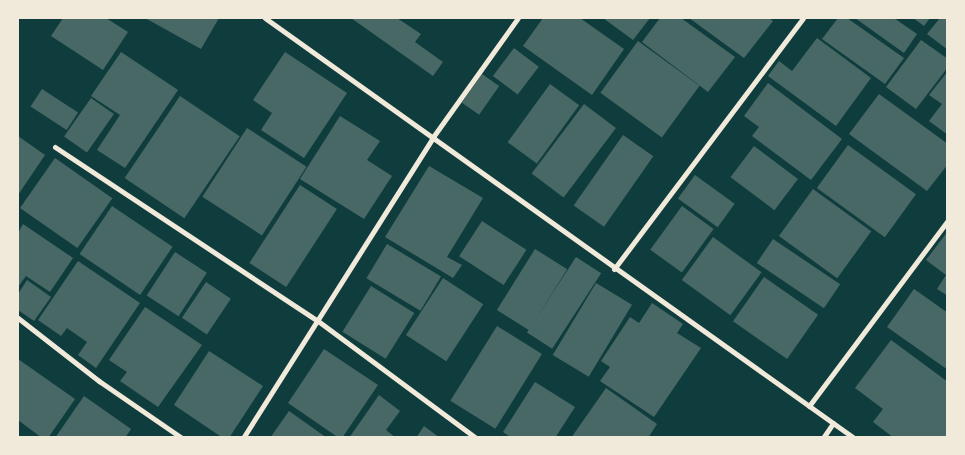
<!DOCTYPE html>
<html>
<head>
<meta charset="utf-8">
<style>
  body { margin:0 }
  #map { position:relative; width:965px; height:455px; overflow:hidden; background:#0f3d3e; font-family:"PT Sans Narrow",sans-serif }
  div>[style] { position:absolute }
  .building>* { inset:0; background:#486865; transform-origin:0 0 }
  .minor>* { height:5px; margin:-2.5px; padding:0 2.5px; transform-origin:2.5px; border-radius:2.5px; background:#f1e9da }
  span { translate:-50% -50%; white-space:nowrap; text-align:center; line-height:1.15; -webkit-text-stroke:4px #f1e9da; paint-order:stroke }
  .frame { position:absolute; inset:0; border:19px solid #f1e9da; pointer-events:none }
</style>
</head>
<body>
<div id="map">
  <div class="building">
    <div style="clip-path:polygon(63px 18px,106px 18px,128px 32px,103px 70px,51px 36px)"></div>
    <div style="clip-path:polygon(145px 18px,219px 18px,201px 49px)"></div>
    <div style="clip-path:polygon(351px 18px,397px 18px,421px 34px,415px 42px,443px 62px,433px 76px)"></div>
    <div style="clip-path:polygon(543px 18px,580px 18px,624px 49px,592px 95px,523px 46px)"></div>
    <div style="clip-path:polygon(603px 18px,650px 18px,633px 40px)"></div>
    <div style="clip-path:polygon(660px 18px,681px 18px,735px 57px,708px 92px,642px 42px)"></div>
    <div style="clip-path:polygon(689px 18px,769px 18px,773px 21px,744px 58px)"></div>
    <div style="clip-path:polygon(838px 18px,847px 18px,904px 58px,885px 84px,822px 39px)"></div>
    <div style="clip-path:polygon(855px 18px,894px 18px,917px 34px,904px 53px)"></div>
    <div style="clip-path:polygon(913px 18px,930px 18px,924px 26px)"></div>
    <div style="clip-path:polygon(940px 18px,948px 18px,948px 50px,927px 34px)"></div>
    <div style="clip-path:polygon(817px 38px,871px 78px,836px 126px,768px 76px,779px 61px,792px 71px)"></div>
    <div style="clip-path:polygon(921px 40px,948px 59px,948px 67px,916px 109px,886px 87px)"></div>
    <div style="left:638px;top:41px;width:76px;height:64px;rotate:36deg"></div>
    <div style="left:514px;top:48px;width:31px;height:35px;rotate:37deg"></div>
    <div style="clip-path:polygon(121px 52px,178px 90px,125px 168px,97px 150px,120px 115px,91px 96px)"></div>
    <div style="clip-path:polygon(285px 52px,347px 93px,304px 158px,261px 130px,272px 113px,253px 100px)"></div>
    <div style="clip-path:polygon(948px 71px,948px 135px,929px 121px,942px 104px,929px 95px)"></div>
    <div style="left:482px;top:74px;width:21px;height:35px;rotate:35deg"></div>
    <div style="clip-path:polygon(768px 83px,842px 139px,811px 180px,752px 136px,759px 127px,744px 116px)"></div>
    <div style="left:550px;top:84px;width:36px;height:72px;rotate:36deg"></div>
    <div style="left:42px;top:89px;width:43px;height:21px;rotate:33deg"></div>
    <div style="clip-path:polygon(879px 94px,948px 144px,948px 164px,927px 191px,849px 134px)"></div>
    <div style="left:180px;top:96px;width:72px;height:99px;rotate:34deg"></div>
    <div style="left:91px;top:98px;width:28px;height:47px;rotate:35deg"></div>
    <div style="left:584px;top:104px;width:40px;height:87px;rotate:37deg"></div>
    <div style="clip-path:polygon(340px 116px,380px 141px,367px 160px,392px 176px,364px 219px,300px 179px)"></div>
    <div style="left:247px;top:128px;width:71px;height:82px;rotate:33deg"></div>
    <div style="left:623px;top:135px;width:37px;height:86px;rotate:35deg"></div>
    <div style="clip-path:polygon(18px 136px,45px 155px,18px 195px)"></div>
    <div style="left:848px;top:145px;width:84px;height:53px;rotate:36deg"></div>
    <div style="left:754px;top:146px;width:55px;height:39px;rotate:37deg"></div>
    <div style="left:55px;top:158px;width:70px;height:61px;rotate:35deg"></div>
    <div style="clip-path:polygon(429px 166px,483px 198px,447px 257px,462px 265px,453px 278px,385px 237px)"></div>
    <div style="left:695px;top:175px;width:49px;height:29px;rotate:36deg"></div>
    <div style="left:300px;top:185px;width:44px;height:93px;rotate:33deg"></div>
    <div style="left:813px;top:189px;width:72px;height:58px;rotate:36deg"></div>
    <div style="left:112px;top:206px;width:73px;height:58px;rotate:34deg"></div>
    <div style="left:682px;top:206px;width:39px;height:54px;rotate:36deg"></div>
    <div style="left:482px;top:221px;width:53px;height:42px;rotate:33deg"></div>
    <div style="clip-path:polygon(23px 224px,73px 258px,50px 292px,26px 276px,18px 287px,18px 233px)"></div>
    <div style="clip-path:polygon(948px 231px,948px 296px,937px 289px,946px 275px,926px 260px)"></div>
    <div style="left:713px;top:237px;width:60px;height:53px;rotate:36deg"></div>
    <div style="left:773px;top:239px;width:81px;height:29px;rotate:34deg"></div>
    <div style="left:387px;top:244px;width:63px;height:40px;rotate:31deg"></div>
    <div style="left:535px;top:249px;width:38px;height:72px;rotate:32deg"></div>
    <div style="left:175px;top:252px;width:38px;height:52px;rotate:33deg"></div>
    <div style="left:576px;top:257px;width:30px;height:90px;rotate:33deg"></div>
    <div style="clip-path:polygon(78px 261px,140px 303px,96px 368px,78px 355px,87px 342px,67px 328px,61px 336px,38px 320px)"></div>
    <div style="left:764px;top:277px;width:66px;height:54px;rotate:35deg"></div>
    <div style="left:443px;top:278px;width:48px;height:68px;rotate:33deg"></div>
    <div style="clip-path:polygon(27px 280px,51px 297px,34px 321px,18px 310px,18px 294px)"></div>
    <div style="left:206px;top:282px;width:30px;height:43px;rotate:34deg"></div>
    <div style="left:596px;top:283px;width:42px;height:84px;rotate:31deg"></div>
    <div style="left:371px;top:286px;width:51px;height:54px;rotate:32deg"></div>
    <div style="clip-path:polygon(914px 289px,948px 313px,948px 370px,887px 327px)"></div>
    <div style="clip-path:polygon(652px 303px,683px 324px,677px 333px,701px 348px,654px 417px,600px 381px,610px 367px,601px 361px,630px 317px,639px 323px)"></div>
    <div style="clip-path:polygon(145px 307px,202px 345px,158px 407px,120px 381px,127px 372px,109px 360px)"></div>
    <div style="left:497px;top:326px;width:53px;height:88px;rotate:32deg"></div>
    <div style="clip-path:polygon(891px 340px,948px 382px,948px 438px,894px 438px,873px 422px,883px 409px,855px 388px)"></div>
    <div style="clip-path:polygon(324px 349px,378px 385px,342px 438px,339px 438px,288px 403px)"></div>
    <div style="clip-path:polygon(209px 351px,263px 386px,229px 438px,223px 438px,174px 405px)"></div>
    <div style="clip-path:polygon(18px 359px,75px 399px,48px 438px,42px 438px,18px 420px)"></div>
    <div style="clip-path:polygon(535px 382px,575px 407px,555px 438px,512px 438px,503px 432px)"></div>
    <div style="clip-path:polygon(606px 388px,657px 424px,648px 438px,571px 438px)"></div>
    <div style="clip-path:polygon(379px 395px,400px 411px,386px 430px,396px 438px,349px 438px)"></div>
    <div style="clip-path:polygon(84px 396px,131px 429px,125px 438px,55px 438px)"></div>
    <div style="clip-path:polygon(289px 411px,327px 438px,270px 438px)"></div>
    <div style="clip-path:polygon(424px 426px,440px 438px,416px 438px)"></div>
  </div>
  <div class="minor">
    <div style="left:265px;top:18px;width:723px;rotate:35.49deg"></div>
    <div style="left:55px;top:147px;width:315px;rotate:33.5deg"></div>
    <div style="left:318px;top:321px;width:197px;rotate:36.5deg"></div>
    <div style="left:614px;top:269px;width:314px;rotate:-53deg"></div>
    <div style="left:18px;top:318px;width:103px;rotate:37.9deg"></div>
    <div style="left:99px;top:381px;width:101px;rotate:34.5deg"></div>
    <div style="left:809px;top:406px;width:232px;rotate:-53.2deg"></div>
    <div style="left:243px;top:438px;width:356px;rotate:-57.7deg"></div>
    <div style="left:433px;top:137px;width:146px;rotate:-54.5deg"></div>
    <div style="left:823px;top:438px;width:18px;rotate:-56deg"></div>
  </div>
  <div class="frame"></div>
</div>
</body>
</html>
